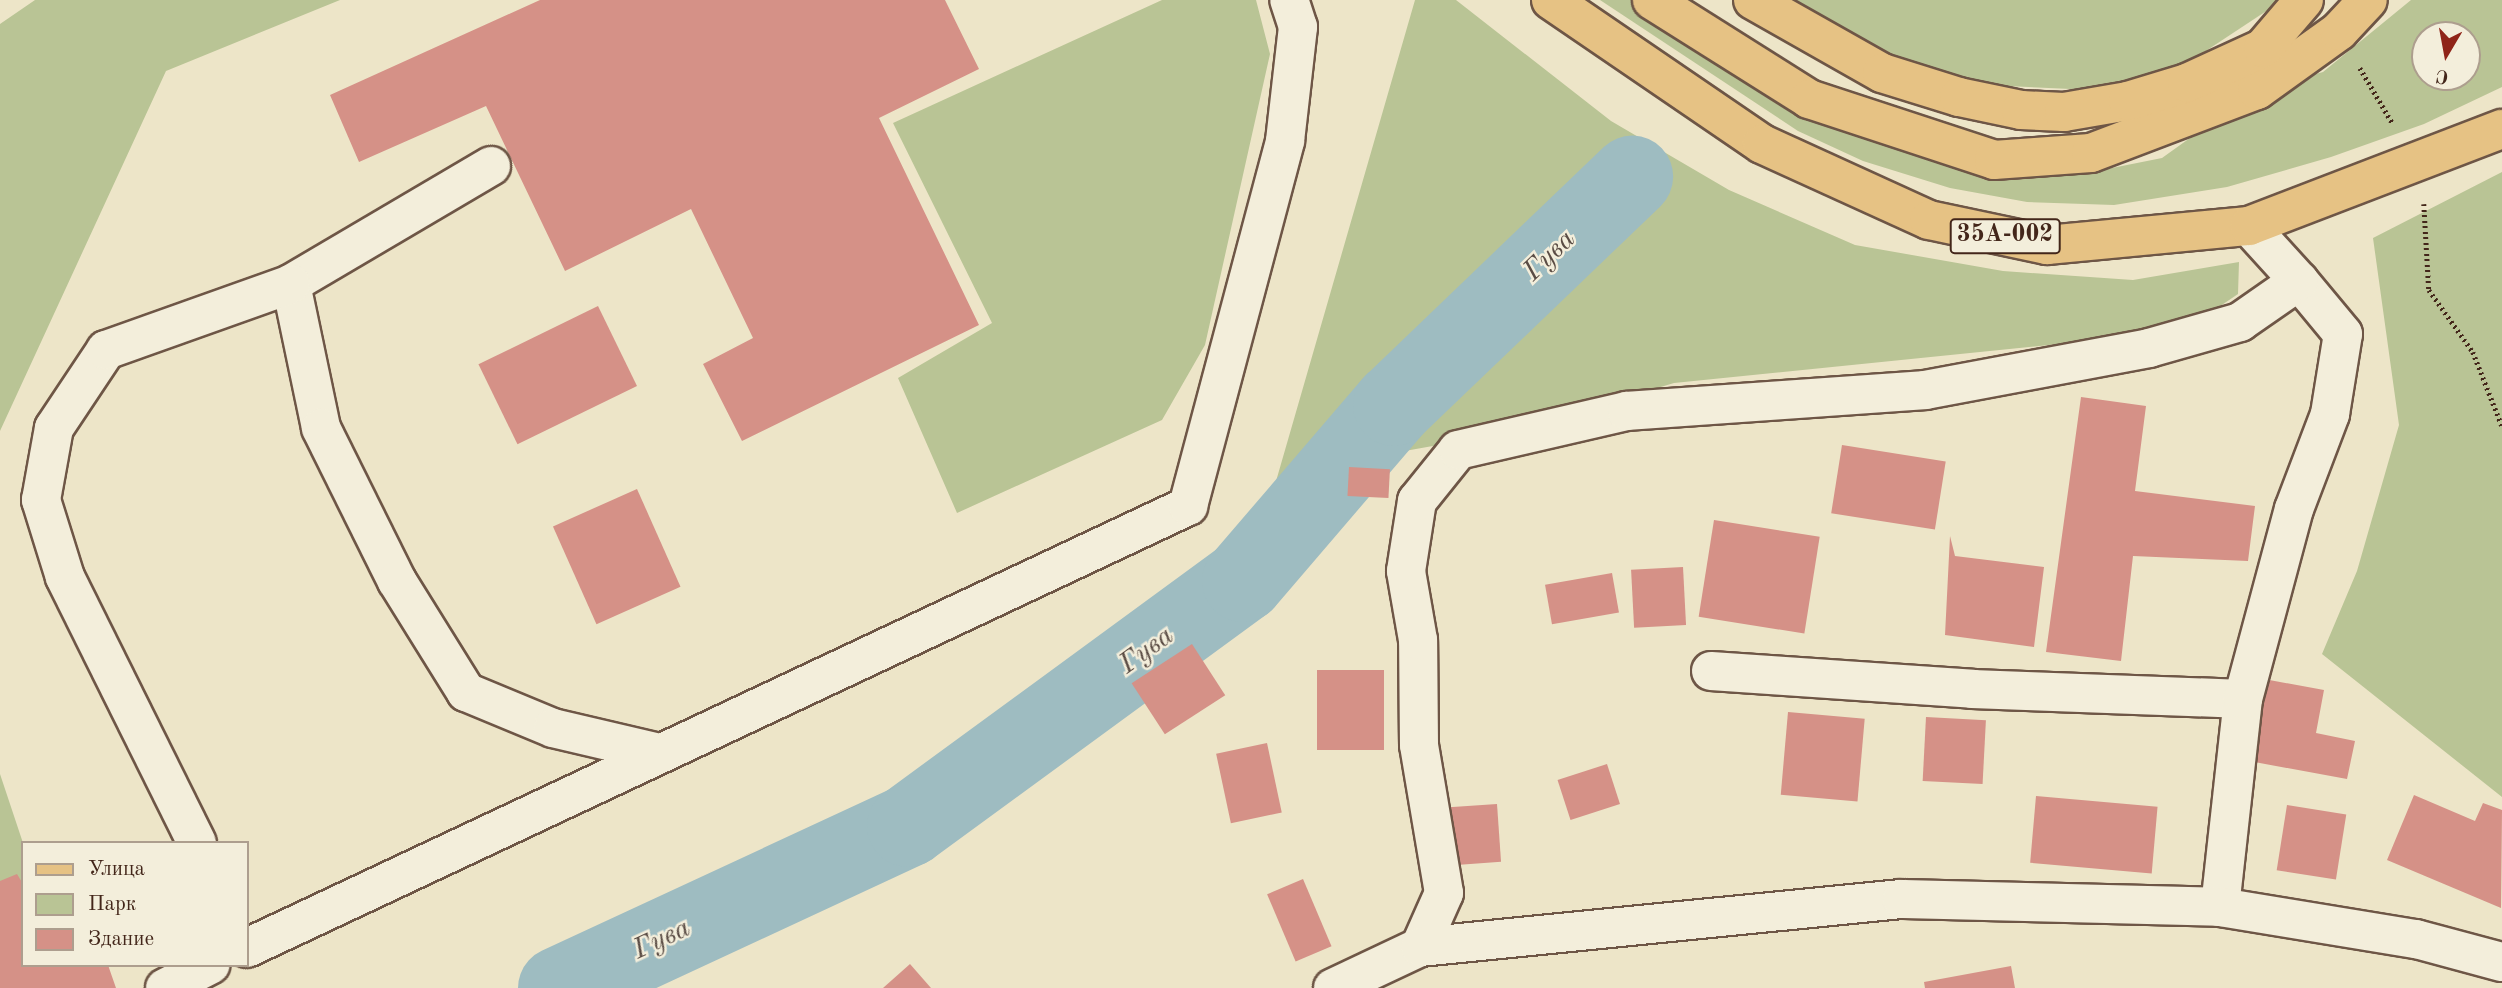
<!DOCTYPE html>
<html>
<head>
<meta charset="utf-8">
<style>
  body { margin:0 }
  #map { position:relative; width:2502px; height:988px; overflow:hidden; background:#ede5c8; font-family:"Old Standard TT",serif }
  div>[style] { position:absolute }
  .green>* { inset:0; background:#b9c495 }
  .river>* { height:82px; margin:-41px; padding:0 41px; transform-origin:41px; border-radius:41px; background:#9ebcc1 }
  .building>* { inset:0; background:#d59187; transform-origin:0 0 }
  .path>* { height:4.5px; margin-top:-2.25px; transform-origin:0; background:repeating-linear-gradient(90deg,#43261a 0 2px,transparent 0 5.5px) }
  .roads { filter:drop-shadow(2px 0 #6e5646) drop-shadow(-2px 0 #6e5646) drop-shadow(0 2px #6e5646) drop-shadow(0 -2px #6e5646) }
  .minor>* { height:38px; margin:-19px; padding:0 19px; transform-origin:19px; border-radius:19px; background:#f3eedb }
  .major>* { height:38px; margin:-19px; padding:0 19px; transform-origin:19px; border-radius:19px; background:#e6c284 }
  .highway>* { height:38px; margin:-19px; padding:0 19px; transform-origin:19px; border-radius:19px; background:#e6c284 }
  span { translate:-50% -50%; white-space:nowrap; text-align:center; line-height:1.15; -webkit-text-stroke:5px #f3eedb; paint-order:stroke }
  .shield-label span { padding:2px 5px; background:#f3eedb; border:2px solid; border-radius:5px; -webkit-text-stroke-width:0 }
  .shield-label { font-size:24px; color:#43261a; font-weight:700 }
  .water-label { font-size:28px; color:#5a4c44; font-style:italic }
  .legend { position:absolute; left:21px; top:841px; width:228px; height:126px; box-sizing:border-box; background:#f3eedb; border:2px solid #ad9e8e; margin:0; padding:9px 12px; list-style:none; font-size:21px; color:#43261a }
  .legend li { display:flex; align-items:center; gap:14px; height:35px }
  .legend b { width:35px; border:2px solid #ad9e8e }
  .north { position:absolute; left:2411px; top:21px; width:70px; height:70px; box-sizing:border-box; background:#f3eedb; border:2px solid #ad9e8e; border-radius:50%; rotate:190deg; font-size:19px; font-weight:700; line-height:28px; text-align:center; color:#43261a }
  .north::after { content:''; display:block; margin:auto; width:24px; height:32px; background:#8f2418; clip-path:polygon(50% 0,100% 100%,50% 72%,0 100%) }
</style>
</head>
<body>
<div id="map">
  <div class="green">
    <div style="clip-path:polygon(35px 0,340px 0,166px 71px,0 431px,0 24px)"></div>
    <div style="clip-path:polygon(1162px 0,1256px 0,1270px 54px,1205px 345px,1162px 420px,957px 513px,898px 378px,992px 323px,893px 123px)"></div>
    <div style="clip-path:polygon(1415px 0,1456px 0,1611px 121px,1729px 190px,1855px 245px,2003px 271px,2133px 280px,2239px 262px,2238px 294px,2204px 317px,2068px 343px,1674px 383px,1511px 432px,1388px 454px,1259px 540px)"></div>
    <div style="clip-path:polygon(evenodd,1600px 0,1650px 0,1955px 154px,2077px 175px,2162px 158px,2257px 90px,2323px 72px,2411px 0,2502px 0,2502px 87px,2424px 124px,2331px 157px,2227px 187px,2114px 205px,2027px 202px,1950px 188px,1863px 161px,1798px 131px,1600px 0,2425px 35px,2467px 35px,2467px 77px,2425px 77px,2425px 35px)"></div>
    <div style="clip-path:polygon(1780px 0,2283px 0,2180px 68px,2093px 90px,1985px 85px,1870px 50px)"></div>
    <div style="clip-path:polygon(2502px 172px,2502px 797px,2322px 654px,2357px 571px,2399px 425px,2373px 238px)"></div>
    <div style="clip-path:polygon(0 774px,23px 843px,23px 889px,0 978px)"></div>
  </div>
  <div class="river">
    <div style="left:559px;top:988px;width:385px;rotate:-24.9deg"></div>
    <div style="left:908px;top:826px;width:415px;rotate:-36.2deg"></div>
    <div style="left:1243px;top:581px;width:232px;rotate:-49.4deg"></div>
    <div style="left:1394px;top:405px;width:330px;rotate:-43.8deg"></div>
  </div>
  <div class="building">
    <div style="clip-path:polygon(540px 0,945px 0,979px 69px,879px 118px,979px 325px,742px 441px,703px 364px,753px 338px,691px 209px,565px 271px,486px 106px,359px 162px,330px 95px)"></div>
    <div style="left:598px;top:306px;width:89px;height:133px;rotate:64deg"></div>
    <div style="clip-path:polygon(2081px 397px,2146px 406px,2135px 491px,2255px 506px,2248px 561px,2133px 556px,2121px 661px,2046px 652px)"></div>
    <div style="left:1842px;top:445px;width:105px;height:69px;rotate:9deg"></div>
    <div style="left:1349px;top:467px;width:41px;height:29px;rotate:3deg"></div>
    <div style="left:637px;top:489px;width:107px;height:92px;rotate:66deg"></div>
    <div style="left:1714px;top:520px;width:107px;height:98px;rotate:9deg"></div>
    <div style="clip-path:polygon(1950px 536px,1955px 556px,2044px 567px,2034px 647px,1945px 635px)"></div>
    <div style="left:1683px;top:567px;width:58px;height:52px;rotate:87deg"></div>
    <div style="left:1612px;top:573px;width:40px;height:68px;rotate:80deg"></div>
    <div style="left:1192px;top:644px;width:61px;height:72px;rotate:57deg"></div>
    <div style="left:1317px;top:670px;width:67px;height:80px"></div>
    <div style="clip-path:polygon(2264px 679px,2324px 690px,2316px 733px,2355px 741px,2347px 779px,2249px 761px)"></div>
    <div style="left:1788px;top:712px;width:77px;height:83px;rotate:5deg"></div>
    <div style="left:1926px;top:717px;width:60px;height:64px;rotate:3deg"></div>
    <div style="left:1267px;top:743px;width:71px;height:52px;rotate:78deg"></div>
    <div style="left:1607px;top:764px;width:42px;height:52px;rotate:72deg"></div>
    <div style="clip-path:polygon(2414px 795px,2475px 821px,2483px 803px,2502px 810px,2501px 908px,2387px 860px)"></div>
    <div style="left:2036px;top:796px;width:122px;height:67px;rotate:5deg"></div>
    <div style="left:1497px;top:804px;width:58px;height:48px;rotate:86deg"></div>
    <div style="left:2287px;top:805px;width:60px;height:66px;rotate:9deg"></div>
    <div style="clip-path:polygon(17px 874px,23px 884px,23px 965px,108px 965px,116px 988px,0 988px,0 881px)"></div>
    <div style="left:1303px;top:879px;width:73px;height:39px;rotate:67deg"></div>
    <div style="clip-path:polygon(910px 964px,931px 988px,883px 988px)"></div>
    <div style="clip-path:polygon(2011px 966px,2015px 988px,1925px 988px,1924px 982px)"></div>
  </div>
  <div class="path">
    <div style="left:2360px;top:68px;width:65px;rotate:59.5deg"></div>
    <div style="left:2424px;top:204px;width:86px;rotate:86.7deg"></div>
    <div style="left:2429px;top:290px;width:76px;rotate:54.6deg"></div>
    <div style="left:2473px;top:352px;width:79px;rotate:68.6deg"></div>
  </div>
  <div class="roads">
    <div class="minor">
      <div style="left:491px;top:166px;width:232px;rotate:149.5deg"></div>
      <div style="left:291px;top:284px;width:147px;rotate:78.2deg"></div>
      <div style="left:321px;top:428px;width:171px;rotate:63.6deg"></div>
      <div style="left:397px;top:581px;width:131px;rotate:58.1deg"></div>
      <div style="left:466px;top:692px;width:94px;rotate:22.5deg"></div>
      <div style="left:553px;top:728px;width:110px;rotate:13.2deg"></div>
      <div style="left:1711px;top:671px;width:262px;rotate:3.9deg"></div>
      <div style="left:1972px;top:689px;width:271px;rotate:2.1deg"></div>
      <div style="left:197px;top:843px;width:297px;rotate:-116.4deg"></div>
      <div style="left:65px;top:577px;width:81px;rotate:-107.3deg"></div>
      <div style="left:41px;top:500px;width:73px;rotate:-79.8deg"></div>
      <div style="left:54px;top:428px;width:94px;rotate:-56.3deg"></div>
      <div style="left:106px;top:350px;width:196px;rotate:-19.6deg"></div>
      <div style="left:2220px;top:907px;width:209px;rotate:-83.7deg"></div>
      <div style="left:2243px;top:699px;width:197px;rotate:-75deg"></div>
      <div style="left:2294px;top:509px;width:102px;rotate:-69.2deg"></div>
      <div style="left:2330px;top:414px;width:81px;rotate:-80.8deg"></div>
      <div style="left:2343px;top:334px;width:69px;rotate:-129.7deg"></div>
      <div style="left:1420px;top:947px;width:59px;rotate:-66deg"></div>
      <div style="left:1444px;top:893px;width:150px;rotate:-99.6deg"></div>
      <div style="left:1419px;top:745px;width:105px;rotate:-90.5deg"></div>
      <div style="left:1418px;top:640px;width:70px;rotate:-99.9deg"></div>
      <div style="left:1406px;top:571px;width:71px;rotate:-81.1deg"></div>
      <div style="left:1417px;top:501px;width:65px;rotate:-51.2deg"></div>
      <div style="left:1458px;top:450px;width:173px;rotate:-13deg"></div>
      <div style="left:1627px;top:411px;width:299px;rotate:-4deg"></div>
      <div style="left:1925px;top:390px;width:228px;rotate:-10.6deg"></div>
      <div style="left:2149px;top:348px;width:95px;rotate:-15.9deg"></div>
      <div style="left:2240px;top:322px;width:72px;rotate:-34.8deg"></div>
      <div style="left:2299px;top:281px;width:74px;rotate:-132.3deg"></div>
      <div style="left:247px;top:948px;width:1040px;rotate:-25.16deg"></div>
      <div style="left:1188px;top:506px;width:378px;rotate:-75.1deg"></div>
      <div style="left:1285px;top:141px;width:115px;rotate:-83.5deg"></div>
      <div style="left:1298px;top:27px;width:28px;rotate:-108deg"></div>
      <div style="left:165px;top:988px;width:51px;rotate:-27.1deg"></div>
      <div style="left:1333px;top:988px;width:96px;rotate:-25.2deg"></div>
      <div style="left:1420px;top:947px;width:484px;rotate:-5.7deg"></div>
      <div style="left:1902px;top:899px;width:318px;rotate:1.4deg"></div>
      <div style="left:2220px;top:907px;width:199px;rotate:9.3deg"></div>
      <div style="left:2416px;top:939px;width:89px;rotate:15deg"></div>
    </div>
    <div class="major">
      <div style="left:1652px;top:0;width:186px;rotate:32.2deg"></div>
      <div style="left:1809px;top:99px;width:195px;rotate:18.2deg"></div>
      <div style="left:1994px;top:160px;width:97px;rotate:-4.1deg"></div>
      <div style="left:2091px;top:153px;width:178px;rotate:-20.8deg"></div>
      <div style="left:2257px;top:90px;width:101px;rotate:-35.7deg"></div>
      <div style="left:2339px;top:31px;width:42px;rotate:-46.9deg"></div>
      <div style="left:1753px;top:0;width:148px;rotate:29.5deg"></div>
      <div style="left:1882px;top:73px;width:81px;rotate:17.3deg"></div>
      <div style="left:1959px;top:97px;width:63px;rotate:11.8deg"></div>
      <div style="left:2021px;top:110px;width:43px;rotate:2.7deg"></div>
      <div style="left:2064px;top:112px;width:65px;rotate:-9.8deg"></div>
      <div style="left:2128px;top:101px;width:62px;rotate:-17deg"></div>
      <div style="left:2187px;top:83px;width:84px;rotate:-24.7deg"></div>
      <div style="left:2263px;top:48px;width:63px;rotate:-49.5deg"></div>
    </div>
    <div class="highway">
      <div style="left:1551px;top:0;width:255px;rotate:34.3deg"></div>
      <div style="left:1762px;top:144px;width:183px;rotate:24.5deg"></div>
      <div style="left:1929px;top:220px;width:121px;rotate:12deg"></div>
      <div style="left:2047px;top:245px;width:203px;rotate:-5.4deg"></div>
      <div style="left:2249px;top:226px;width:271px;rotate:-21deg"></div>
    </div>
  </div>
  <div class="shield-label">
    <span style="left:2005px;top:236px">35А-002</span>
  </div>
  <div class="water-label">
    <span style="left:1550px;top:256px;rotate:-44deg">Гува</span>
    <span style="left:1147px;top:651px;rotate:-36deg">Гува</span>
    <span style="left:662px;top:940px;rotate:-25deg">Гува</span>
  </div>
  <ul class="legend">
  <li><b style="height:9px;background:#e6c284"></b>Улица</li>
  <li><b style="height:19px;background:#b9c495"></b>Парк</li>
  <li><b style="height:19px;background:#d59187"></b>Здание</li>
  </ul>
  <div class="north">С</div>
</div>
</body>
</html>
